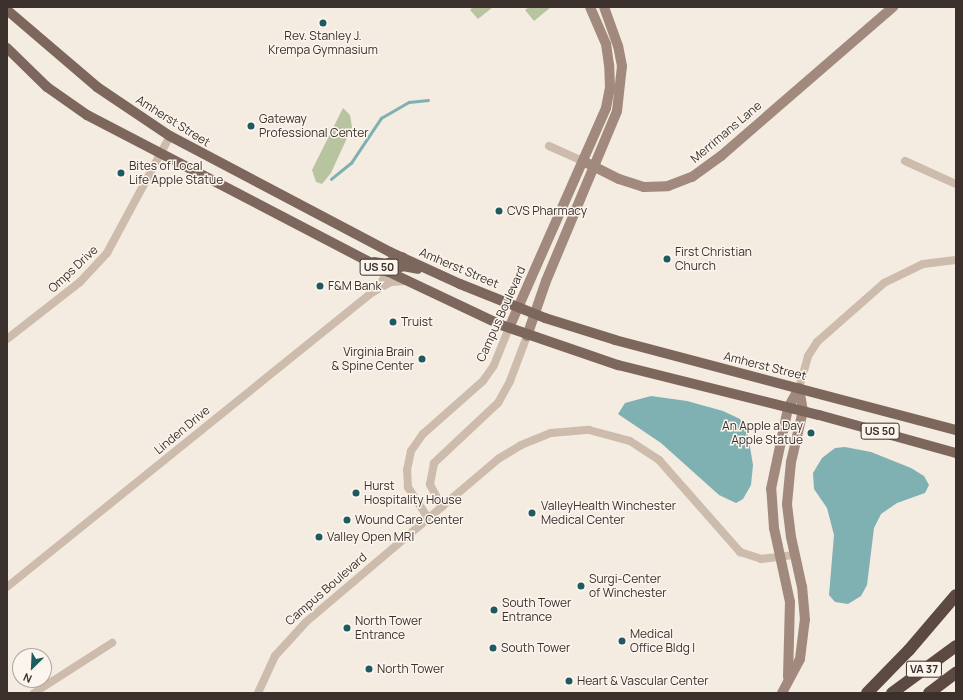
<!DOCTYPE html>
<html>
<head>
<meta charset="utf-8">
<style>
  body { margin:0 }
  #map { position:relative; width:963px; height:700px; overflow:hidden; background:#f4ebe1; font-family:Manrope,sans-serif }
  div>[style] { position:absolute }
  .green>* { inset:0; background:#b8c4a0 }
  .water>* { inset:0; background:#7fb0b2 }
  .stream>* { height:2.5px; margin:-1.25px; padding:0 1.25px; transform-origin:1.25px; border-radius:1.25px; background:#7fb0b2 }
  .street>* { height:8px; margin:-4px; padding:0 4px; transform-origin:4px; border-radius:4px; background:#cdbbac }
  .secondary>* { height:10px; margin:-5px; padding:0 5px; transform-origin:5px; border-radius:5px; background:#a18a7d }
  .primary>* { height:10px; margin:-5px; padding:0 5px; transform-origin:5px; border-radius:5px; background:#7d675c }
  .highway>* { height:12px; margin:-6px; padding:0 6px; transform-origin:6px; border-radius:6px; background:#5c4a42 }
  .dots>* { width:11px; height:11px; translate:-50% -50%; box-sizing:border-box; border:2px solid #fbf5ee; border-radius:50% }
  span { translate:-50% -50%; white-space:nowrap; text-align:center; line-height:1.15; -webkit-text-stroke:3px #fbf5ee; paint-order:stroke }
  .shield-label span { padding:1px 3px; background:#fbf5ee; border:1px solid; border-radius:3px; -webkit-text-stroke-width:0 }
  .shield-label { font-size:11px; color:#3b302b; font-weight:700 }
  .poi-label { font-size:12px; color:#3b302b }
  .left { translate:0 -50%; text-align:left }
  .right { translate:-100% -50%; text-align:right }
  .street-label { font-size:12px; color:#3b302b }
  .frame { position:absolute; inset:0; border:8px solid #3b302b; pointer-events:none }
  .north { position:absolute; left:12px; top:648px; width:40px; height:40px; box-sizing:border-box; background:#fbf5ee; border:1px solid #aea6a0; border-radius:50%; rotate:204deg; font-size:11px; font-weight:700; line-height:16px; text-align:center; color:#3b302b }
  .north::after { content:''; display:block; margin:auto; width:14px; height:18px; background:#1f5a5e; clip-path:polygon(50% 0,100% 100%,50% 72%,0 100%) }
</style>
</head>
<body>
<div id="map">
  <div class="green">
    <div style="clip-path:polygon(473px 7px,493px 7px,478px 19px,470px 10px)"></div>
    <div style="clip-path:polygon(529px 7px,551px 7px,534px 21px,525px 10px)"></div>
    <div style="clip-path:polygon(343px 108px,350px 115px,352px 127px,331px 173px,322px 184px,316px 182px,312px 170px)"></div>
  </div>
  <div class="water">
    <div style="clip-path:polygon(651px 396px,687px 401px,723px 411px,740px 419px,747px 429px,753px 465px,751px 485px,743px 499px,736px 503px,719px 495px,661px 443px,618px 414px,625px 403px)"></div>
    <div style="clip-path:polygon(845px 447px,871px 452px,911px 468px,924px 476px,929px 485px,925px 493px,897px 503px,881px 514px,874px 528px,867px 585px,861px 596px,848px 604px,835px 602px,829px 595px,834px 535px,827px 508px,814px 489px,813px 473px,822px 458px,835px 448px)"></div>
  </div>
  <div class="stream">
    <div style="left:331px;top:179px;width:26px;rotate:-39deg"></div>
    <div style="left:351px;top:163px;width:54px;rotate:-56.3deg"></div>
    <div style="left:381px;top:118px;width:32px;rotate:-30deg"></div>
    <div style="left:409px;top:102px;width:19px;rotate:-6deg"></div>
  </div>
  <div class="street">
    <div style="left:549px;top:146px;width:37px;rotate:24deg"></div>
    <div style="left:905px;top:161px;width:56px;rotate:24.3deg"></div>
    <div style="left:373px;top:292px;width:26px;rotate:-51deg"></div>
    <div style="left:7px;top:339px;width:93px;rotate:-38deg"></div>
    <div style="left:80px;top:282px;width:40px;rotate:-47deg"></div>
    <div style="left:107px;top:253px;width:133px;rotate:-61.7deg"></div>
    <div style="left:799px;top:388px;width:33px;rotate:-74deg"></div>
    <div style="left:808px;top:356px;width:17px;rotate:-57deg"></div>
    <div style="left:817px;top:342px;width:89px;rotate:-41.4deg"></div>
    <div style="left:884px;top:283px;width:43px;rotate:-26deg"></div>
    <div style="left:923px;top:264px;width:33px;rotate:-7deg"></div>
    <div style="left:442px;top:507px;width:26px;rotate:-118deg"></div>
    <div style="left:430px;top:484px;width:21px;rotate:-79deg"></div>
    <div style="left:434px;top:463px;width:88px;rotate:-43.2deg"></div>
    <div style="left:498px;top:403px;width:25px;rotate:-61deg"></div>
    <div style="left:510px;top:381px;width:48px;rotate:-69.3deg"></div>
    <div style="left:428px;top:518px;width:37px;rotate:-123deg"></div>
    <div style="left:408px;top:487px;width:17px;rotate:-93deg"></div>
    <div style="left:407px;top:470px;width:19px;rotate:-78deg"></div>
    <div style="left:411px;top:451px;width:21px;rotate:-55deg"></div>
    <div style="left:423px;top:434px;width:80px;rotate:-41.5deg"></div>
    <div style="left:483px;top:381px;width:19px;rotate:-55deg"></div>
    <div style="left:494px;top:365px;width:40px;rotate:-68deg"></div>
    <div style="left:7px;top:587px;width:470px;rotate:-38.9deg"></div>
    <div style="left:373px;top:292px;width:21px;rotate:-29deg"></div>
    <div style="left:391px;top:282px;width:15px;rotate:-4deg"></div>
    <div style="left:34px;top:693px;width:93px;rotate:-32.7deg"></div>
    <div style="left:258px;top:693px;width:41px;rotate:-65.3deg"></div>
    <div style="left:275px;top:656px;width:46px;rotate:-47.6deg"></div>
    <div style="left:306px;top:622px;width:252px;rotate:-40.3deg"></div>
    <div style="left:498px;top:459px;width:27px;rotate:-31deg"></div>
    <div style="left:521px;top:445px;width:32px;rotate:-22deg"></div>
    <div style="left:551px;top:433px;width:38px;rotate:-5deg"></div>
    <div style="left:589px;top:430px;width:42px;rotate:15deg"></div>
    <div style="left:630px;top:441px;width:35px;rotate:33deg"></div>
    <div style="left:659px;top:460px;width:123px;rotate:48.6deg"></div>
    <div style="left:740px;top:552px;width:22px;rotate:18deg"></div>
    <div style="left:761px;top:559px;width:34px;rotate:-7deg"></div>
  </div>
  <div class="secondary">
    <div style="left:583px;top:161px;width:40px;rotate:26.6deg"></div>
    <div style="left:619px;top:179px;width:26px;rotate:18deg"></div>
    <div style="left:644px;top:187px;width:24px;rotate:-2deg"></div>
    <div style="left:668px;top:186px;width:26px;rotate:-21deg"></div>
    <div style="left:692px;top:177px;width:36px;rotate:-36deg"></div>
    <div style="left:721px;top:156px;width:228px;rotate:-40.9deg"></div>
    <div style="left:509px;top:328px;width:240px;rotate:-66.2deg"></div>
    <div style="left:606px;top:108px;width:20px;rotate:-79deg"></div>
    <div style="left:610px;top:88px;width:23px;rotate:-92deg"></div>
    <div style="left:609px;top:65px;width:21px;rotate:-98deg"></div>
    <div style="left:606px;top:44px;width:40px;rotate:-113.4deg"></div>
    <div style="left:527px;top:336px;width:58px;rotate:-70.9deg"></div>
    <div style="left:546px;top:281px;width:184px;rotate:-67.3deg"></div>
    <div style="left:617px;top:111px;width:45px;rotate:-83.7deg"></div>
    <div style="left:622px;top:66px;width:20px;rotate:-101deg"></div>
    <div style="left:618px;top:46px;width:41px;rotate:-109.7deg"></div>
    <div style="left:788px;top:677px;width:75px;rotate:-88.5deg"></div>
    <div style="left:790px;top:602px;width:76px;rotate:-102.2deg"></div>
    <div style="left:774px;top:528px;width:39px;rotate:-94deg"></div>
    <div style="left:771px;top:489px;width:83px;rotate:-78.1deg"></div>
    <div style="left:788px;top:408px;width:23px;rotate:-61deg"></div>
    <div style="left:782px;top:693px;width:38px;rotate:-62deg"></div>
    <div style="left:800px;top:659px;width:39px;rotate:-83deg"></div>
    <div style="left:805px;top:620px;width:33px;rotate:-95deg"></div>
    <div style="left:802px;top:587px;width:51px;rotate:-102.4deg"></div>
    <div style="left:791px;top:537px;width:33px;rotate:-97deg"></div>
    <div style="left:787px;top:504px;width:42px;rotate:-84.6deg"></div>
    <div style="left:791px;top:462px;width:52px;rotate:-76.8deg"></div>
    <div style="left:803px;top:411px;width:23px;rotate:-100deg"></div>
  </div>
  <div class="primary">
    <div style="left:7px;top:10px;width:118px;rotate:40.5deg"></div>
    <div style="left:97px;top:87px;width:88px;rotate:33.9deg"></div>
    <div style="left:170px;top:136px;width:249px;rotate:27.8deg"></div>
    <div style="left:390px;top:252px;width:77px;rotate:24.6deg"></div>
    <div style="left:460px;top:284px;width:92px;rotate:21.8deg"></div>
    <div style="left:545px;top:318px;width:73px;rotate:17.4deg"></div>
    <div style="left:615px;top:340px;width:353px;rotate:14.8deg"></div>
    <div style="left:7px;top:48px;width:56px;rotate:44.3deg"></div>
    <div style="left:47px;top:87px;width:49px;rotate:35deg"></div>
    <div style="left:87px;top:115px;width:340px;rotate:27.5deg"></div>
    <div style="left:389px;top:272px;width:124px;rotate:25.3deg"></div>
    <div style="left:501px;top:325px;width:124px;rotate:18.9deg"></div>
    <div style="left:618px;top:365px;width:207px;rotate:14deg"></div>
    <div style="left:819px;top:415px;width:142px;rotate:15.5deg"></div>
    <div style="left:374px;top:262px;width:12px;rotate:9deg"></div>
    <div style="left:386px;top:264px;width:18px;rotate:-22deg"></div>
    <div style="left:389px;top:272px;width:15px;rotate:-23deg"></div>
    <div style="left:403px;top:266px;width:15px;rotate:11deg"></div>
  </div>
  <div class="highway">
    <div style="left:867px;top:693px;width:60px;rotate:-45.7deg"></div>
    <div style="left:909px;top:650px;width:72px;rotate:-49.5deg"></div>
    <div style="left:892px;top:693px;width:79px;rotate:-36.3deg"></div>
    <div style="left:929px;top:693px;width:34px;rotate:-37deg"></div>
  </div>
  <div class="dots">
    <div style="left:323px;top:23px;background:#1f5a5e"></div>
    <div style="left:251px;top:126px;background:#1f5a5e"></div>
    <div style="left:121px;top:173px;background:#1f5a5e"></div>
    <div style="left:499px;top:211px;background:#1f5a5e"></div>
    <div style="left:667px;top:259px;background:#1f5a5e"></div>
    <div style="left:320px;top:286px;background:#1f5a5e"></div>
    <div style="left:393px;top:322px;background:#1f5a5e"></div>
    <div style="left:422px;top:359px;background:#1f5a5e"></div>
    <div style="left:811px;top:433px;background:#1f5a5e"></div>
    <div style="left:356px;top:493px;background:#1f5a5e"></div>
    <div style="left:532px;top:513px;background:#1f5a5e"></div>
    <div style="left:347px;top:520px;background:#1f5a5e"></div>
    <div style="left:319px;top:537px;background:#1f5a5e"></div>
    <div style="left:581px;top:586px;background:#1f5a5e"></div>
    <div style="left:494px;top:610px;background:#1f5a5e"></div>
    <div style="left:347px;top:628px;background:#1f5a5e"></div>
    <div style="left:622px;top:641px;background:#1f5a5e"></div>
    <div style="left:493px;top:648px;background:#1f5a5e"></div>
    <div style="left:369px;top:669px;background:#1f5a5e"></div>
    <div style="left:569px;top:681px;background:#1f5a5e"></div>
  </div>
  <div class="shield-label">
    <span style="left:379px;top:267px">US 50</span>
    <span style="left:880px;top:431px">US 50</span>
    <span style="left:924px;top:669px">VA 37</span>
  </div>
  <div class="poi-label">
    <span style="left:323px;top:43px">Rev. Stanley J.<br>Krempa Gymnasium</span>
    <span class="left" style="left:259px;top:126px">Gateway<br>Professional Center</span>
    <span class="left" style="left:129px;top:173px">Bites of Local<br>Life Apple Statue</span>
    <span class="left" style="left:507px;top:211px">CVS Pharmacy</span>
    <span class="left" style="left:675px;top:259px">First Christian<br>Church</span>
    <span class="left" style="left:328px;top:286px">F&amp;M Bank</span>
    <span class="left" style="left:401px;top:322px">Truist</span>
    <span class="right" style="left:414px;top:359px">Virginia Brain<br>&amp; Spine Center</span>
    <span class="right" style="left:803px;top:433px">An Apple a Day<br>Apple Statue</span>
    <span class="left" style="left:364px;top:493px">Hurst<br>Hospitality House</span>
    <span class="left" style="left:541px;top:513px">ValleyHealth Winchester<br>Medical Center</span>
    <span class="left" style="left:355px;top:520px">Wound Care Center</span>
    <span class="left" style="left:327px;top:537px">Valley Open MRI</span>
    <span class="left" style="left:589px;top:586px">Surgi-Center<br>of Winchester</span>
    <span class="left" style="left:502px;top:610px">South Tower<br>Entrance</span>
    <span class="left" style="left:355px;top:628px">North Tower<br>Entrance</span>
    <span class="left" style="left:630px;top:641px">Medical<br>Office Bldg I</span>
    <span class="left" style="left:501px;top:648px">South Tower</span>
    <span class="left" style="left:377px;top:669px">North Tower</span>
    <span class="left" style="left:577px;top:681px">Heart &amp; Vascular Center</span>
  </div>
  <div class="street-label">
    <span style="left:173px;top:121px;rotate:32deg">Amherst Street</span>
    <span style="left:726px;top:132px;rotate:-40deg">Merrimans Lane</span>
    <span style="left:459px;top:268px;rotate:23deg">Amherst Street</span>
    <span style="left:73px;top:269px;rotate:-43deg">Omps Drive</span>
    <span style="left:501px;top:314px;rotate:-66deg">Campus Boulevard</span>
    <span style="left:765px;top:366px;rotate:14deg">Amherst Street</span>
    <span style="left:182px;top:430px;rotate:-40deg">Linden Drive</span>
    <span style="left:326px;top:589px;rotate:-41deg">Campus Boulevard</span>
  </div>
  <div class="frame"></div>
  <div class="north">N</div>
</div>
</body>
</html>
